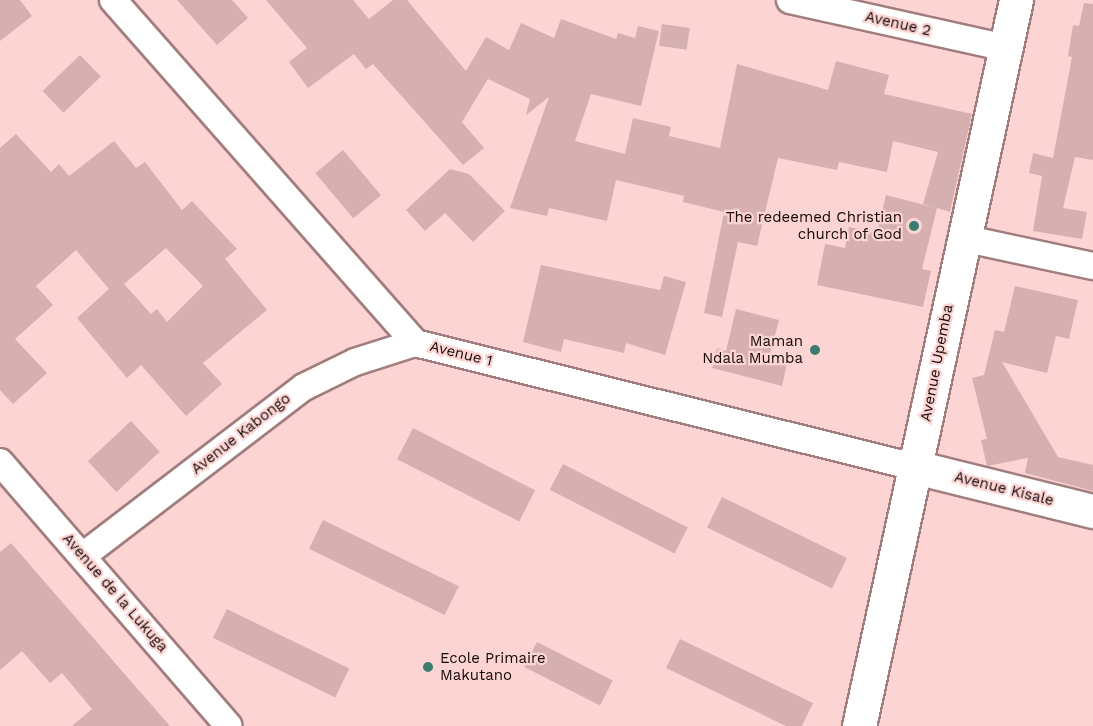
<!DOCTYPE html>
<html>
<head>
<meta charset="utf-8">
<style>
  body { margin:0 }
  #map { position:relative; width:1093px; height:726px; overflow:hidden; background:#fbd4d3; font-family:"Work Sans",sans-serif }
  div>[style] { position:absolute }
  .building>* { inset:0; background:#d6b0b0; transform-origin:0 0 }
  .roads { filter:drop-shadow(2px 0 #a17d7d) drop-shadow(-2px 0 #a17d7d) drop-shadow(0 2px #a17d7d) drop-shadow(0 -2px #a17d7d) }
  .minor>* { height:26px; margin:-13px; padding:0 13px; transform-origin:13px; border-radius:13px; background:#fff }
  .tertiary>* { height:33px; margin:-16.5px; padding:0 16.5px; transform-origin:16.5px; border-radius:16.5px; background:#fff }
  .dots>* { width:16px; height:16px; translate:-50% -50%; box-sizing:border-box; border:3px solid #fbd4d3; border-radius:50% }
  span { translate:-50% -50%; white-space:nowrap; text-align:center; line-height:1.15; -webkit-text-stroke:4.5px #fbd4d3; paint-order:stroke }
  .street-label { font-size:15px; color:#150909 }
  .poi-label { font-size:15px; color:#150909 }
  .right { translate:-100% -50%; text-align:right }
  .left { translate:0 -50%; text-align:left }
</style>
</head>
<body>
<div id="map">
  <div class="building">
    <div style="clip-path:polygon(0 0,20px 0,32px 16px,0 41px)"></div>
    <div style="clip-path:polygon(177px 0,232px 0,248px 18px,217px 45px)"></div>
    <div style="clip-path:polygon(266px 0,353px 0,369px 19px,393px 0,407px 0,466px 71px,486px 37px,509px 50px,521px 23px,554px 38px,561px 19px,616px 39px,618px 33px,635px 38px,638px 26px,659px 31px,641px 106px,591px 94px,575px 141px,625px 154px,633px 118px,671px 127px,669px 136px,720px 148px,737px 64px,828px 90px,836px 61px,889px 75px,884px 94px,972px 114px,950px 212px,937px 208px,922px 269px,931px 271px,923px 307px,817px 285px,825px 244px,845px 248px,849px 227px,877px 233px,886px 195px,936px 208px,923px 204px,938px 152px,893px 141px,887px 172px,839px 162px,837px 170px,778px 158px,757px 246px,738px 242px,722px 317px,704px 313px,724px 212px,683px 202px,684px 196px,616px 180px,607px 221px,549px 208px,547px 216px,510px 208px,549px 97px,526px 115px,530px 99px,488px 79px,462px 122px,484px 148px,463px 165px,373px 64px,366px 69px,354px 54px,308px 88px,289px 62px,307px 48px)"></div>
    <div style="clip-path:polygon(1084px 3px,1093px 4px,1093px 160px,1075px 157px,1063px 208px,1087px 212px,1082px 239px,1033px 231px,1042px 176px,1029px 173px,1033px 153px,1053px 158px,1072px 57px,1068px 56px,1073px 25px,1079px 26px)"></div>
    <div style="left:662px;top:24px;width:28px;height:22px;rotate:8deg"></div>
    <div style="left:80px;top:55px;width:30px;height:52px;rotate:46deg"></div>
    <div style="clip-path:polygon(evenodd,16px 134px,51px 172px,59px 164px,69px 176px,114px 141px,136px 168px,145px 162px,182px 210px,192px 201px,237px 249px,225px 259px,267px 310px,203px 363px,222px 384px,186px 416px,141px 365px,127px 378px,77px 318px,109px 289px,76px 250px,36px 286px,53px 305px,15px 339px,47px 373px,13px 404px,0 390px,0 148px,16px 134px,166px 248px,203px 286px,167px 322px,157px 309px,151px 314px,124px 284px,166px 248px)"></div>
    <div style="left:343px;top:150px;width:59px;height:36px;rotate:50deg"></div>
    <div style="clip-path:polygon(450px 169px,469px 174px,505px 211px,473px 242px,445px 213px,425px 231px,406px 210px)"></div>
    <div style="clip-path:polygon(541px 265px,660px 290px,664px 276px,686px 282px,665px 355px,626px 343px,624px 353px,564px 339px,561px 352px,523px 342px)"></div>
    <div style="clip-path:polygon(1015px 286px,1078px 300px,1069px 339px,1056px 336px,1047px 373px,1002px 362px,1058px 457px,1093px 465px,1093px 491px,1025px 473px,1028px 458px,987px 466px,981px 440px,987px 439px,972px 378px,984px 375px,995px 330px,1004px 332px)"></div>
    <div style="clip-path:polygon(736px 309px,779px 320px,770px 354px,788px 359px,782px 386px,712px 368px,717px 348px,726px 351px)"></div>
    <div style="left:131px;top:421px;width:42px;height:59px;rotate:47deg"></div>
    <div style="left:413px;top:428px;width:137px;height:35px;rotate:27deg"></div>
    <div style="left:563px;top:464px;width:140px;height:29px;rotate:27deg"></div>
    <div style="left:722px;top:497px;width:139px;height:34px;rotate:26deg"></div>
    <div style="left:323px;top:520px;width:151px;height:32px;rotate:26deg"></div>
    <div style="clip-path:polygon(11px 543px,128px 678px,170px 726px,72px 726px,92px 709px,62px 673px,50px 683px,22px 651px,0 670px,0 552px)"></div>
    <div style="left:227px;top:609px;width:136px;height:32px;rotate:26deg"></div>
    <div style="clip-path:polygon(680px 639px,813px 703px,802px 726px,786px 726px,666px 668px)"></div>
    <div style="left:537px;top:642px;width:85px;height:28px;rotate:27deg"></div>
  </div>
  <div class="roads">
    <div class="minor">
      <div style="left:113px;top:0;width:457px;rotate:48.6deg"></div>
      <div style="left:415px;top:343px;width:515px;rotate:13.93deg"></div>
      <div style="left:790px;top:0;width:221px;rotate:12.5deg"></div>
      <div style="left:962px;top:238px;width:134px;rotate:12.1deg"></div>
      <div style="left:0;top:462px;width:349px;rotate:49.1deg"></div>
      <div style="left:84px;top:555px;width:277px;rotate:-37.4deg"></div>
      <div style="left:304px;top:387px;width:57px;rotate:-26.1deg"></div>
      <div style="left:355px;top:362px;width:63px;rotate:-17.6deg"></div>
    </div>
    <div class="tertiary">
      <div style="left:915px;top:467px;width:183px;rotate:13.9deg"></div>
      <div style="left:859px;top:726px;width:743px;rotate:-77.8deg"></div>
    </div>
  </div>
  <div class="dots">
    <div style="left:914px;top:226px;background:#3a7d6f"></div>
    <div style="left:815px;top:350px;background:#3a7d6f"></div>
    <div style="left:428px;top:667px;background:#3a7d6f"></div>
  </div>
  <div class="street-label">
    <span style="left:898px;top:24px;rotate:13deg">Avenue 2</span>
    <span style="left:461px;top:354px;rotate:14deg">Avenue 1</span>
    <span style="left:937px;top:363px;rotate:-79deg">Avenue Upemba</span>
    <span style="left:241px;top:434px;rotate:-38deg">Avenue Kabongo</span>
    <span style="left:1004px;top:489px;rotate:14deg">Avenue Kisale</span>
    <span style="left:115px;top:593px;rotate:49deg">Avenue de la Lukuga</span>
  </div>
  <div class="poi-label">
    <span class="right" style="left:902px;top:226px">The redeemed Christian<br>church of God</span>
    <span class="right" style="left:803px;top:350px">Maman<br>Ndala Mumba</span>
    <span class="left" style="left:440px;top:667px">Ecole Primaire<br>Makutano</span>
  </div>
</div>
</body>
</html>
